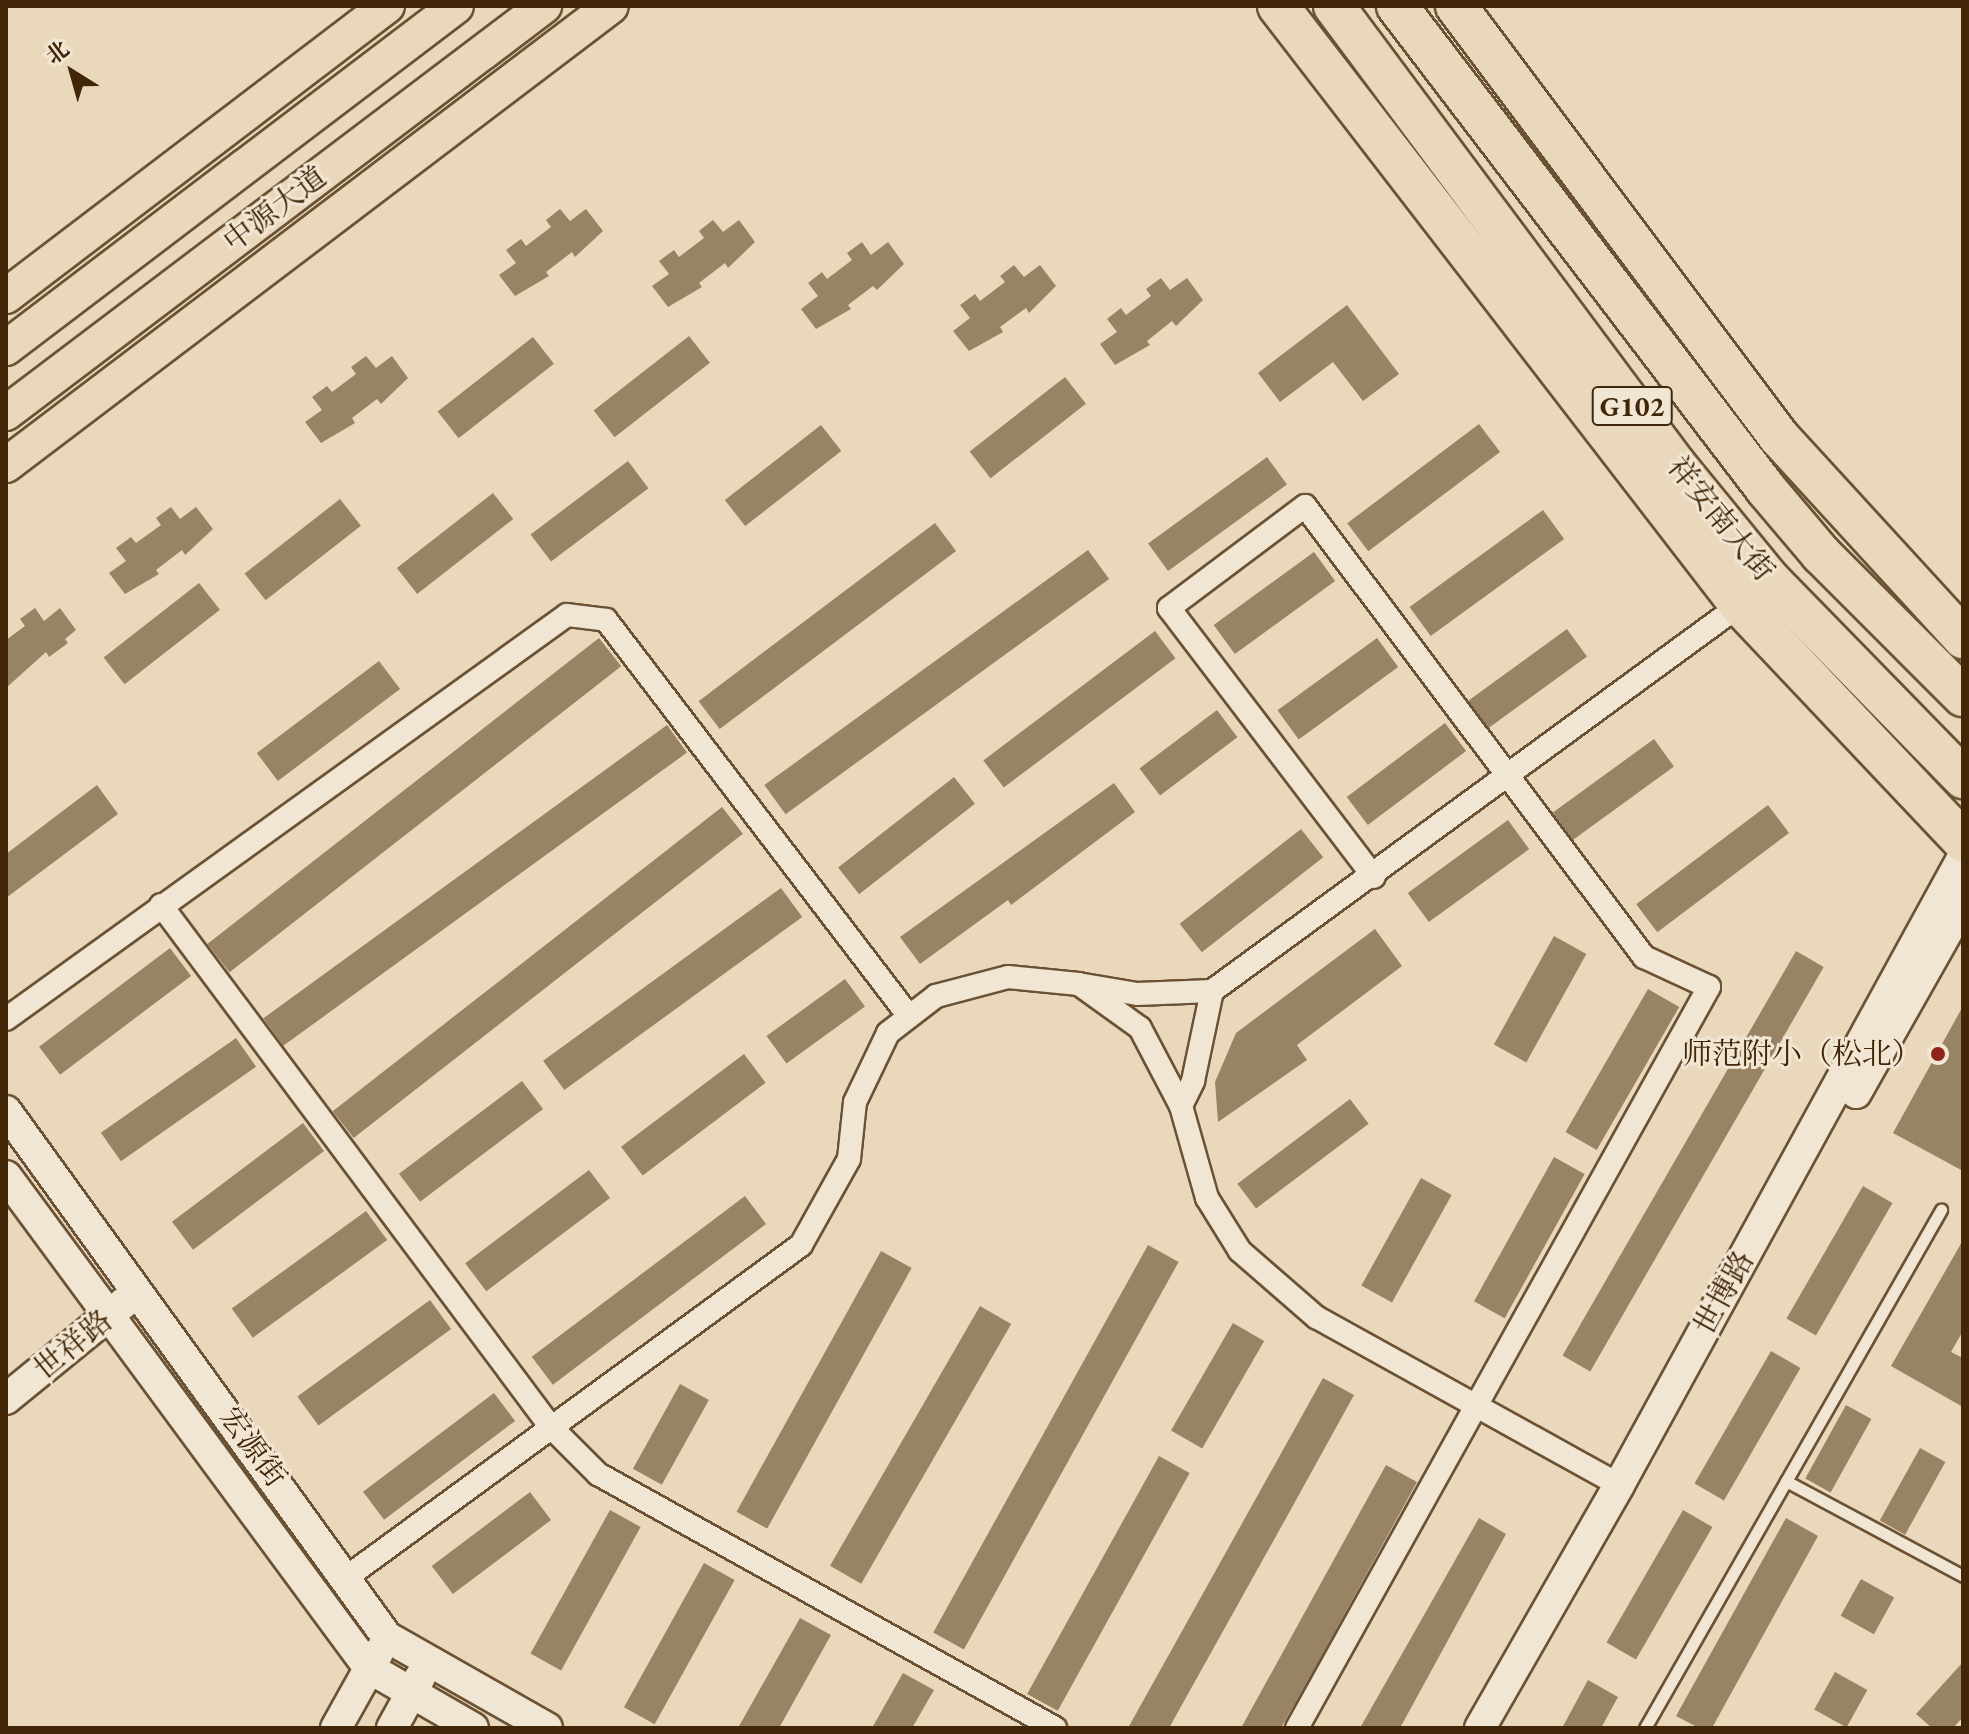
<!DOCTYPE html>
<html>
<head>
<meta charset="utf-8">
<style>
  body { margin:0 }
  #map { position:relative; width:1969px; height:1734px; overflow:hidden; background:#ead8bc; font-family:"EB Garamond","Noto Serif SC",serif }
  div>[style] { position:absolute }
  .building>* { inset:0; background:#998365; transform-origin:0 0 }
  .roads { filter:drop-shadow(2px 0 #6b5234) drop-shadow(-2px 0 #6b5234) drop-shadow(0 2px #6b5234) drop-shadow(0 -2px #6b5234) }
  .lane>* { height:11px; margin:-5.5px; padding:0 5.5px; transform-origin:5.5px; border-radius:5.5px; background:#f1e6d3 }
  .street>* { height:22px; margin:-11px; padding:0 11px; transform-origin:11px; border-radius:11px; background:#f1e6d3 }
  .secondary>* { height:30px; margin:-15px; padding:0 15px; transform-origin:15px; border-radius:15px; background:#f1e6d3 }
  .primary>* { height:34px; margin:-17px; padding:0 17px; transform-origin:17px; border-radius:17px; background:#ead8bc }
  .highway>* { height:40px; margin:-20px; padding:0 20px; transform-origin:20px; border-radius:20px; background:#ead8bc }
  .dots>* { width:22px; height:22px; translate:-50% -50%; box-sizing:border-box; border:4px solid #f1e6d3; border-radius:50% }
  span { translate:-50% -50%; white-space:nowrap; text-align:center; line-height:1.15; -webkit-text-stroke:6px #f1e6d3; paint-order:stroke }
  .shield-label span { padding:2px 6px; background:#f1e6d3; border:2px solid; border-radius:6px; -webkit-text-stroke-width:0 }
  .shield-label { font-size:28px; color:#412607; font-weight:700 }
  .street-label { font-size:30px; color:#412607 }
  .poi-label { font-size:30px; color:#412607 }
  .right { translate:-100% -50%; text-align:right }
  .frame { position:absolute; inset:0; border:8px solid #412607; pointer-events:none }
  .north { position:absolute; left:32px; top:32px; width:80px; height:80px; -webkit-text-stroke:6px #f1e6d3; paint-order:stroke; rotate:323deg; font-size:22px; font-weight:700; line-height:32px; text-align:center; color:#412607 }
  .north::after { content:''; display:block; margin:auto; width:28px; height:36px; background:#412607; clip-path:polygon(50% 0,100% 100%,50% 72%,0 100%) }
</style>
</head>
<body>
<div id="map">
  <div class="building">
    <div style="clip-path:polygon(560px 209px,570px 221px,586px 209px,603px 231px,575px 257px,572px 252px,546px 272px,549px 276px,515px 296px,499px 275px,516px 263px,506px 250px,521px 239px,526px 246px,551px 227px,546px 220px)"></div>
    <div style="clip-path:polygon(713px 220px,723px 232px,739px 220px,755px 242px,728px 268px,725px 263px,699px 283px,702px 287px,668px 307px,652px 286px,669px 274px,659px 261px,674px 250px,679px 257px,704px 238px,699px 231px)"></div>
    <div style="clip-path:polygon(862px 242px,871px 255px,888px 242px,904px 264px,877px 290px,873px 286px,848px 305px,851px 309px,816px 329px,801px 309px,818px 296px,808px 283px,822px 272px,827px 279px,852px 260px,847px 253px)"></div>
    <div style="clip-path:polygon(1014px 265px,1024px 277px,1040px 265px,1056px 286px,1029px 313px,1026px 308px,1000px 327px,1003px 332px,969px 351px,953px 331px,970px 318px,960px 305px,975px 294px,980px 301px,1005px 282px,1000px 276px)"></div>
    <div style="clip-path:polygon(1161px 278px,1170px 290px,1187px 278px,1203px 300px,1176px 326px,1172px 321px,1147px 341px,1150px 345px,1115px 365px,1100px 344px,1117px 332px,1107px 319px,1121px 308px,1126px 315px,1151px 296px,1146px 289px)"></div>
    <div style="clip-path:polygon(1347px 305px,1399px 374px,1363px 401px,1333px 362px,1280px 402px,1258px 373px)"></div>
    <div style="left:689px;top:336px;width:34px;height:121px;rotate:52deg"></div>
    <div style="left:533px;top:337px;width:34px;height:121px;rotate:52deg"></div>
    <div style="clip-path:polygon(366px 356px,376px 368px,392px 356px,408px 378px,381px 404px,377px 399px,352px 418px,355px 423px,321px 443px,305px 422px,322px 410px,312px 397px,327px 386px,332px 392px,356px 374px,351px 367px)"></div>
    <div style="left:1065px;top:377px;width:34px;height:121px;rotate:52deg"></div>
    <div style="left:1479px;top:424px;width:35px;height:165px;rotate:53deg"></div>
    <div style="left:821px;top:425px;width:33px;height:122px;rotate:52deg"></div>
    <div style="left:1267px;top:457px;width:34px;height:147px;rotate:54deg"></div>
    <div style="left:628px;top:461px;width:34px;height:122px;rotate:53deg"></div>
    <div style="left:493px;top:493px;width:33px;height:122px;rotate:52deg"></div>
    <div style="left:340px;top:499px;width:34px;height:121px;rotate:52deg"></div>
    <div style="clip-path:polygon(171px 507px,180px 519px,196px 507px,213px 529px,185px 555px,182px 550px,156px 570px,159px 574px,125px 594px,109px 573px,126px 561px,116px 548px,131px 537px,136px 543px,161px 525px,156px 518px)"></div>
    <div style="left:1543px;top:510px;width:36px;height:165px;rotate:54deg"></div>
    <div style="left:935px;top:523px;width:35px;height:296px;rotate:53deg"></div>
    <div style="left:1088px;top:550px;width:36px;height:400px;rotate:54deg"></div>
    <div style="left:1314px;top:552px;width:36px;height:124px;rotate:54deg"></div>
    <div style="left:199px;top:583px;width:34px;height:121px;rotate:52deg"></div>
    <div style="clip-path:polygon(35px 608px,44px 621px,60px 608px,76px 630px,65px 639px,68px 643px,49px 657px,46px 652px,6px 688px,6px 640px,25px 626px,20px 619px)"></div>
    <div style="left:1567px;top:629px;width:34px;height:122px;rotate:54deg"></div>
    <div style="left:1155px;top:631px;width:34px;height:215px;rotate:53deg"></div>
    <div style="left:599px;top:638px;width:36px;height:497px;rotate:52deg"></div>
    <div style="left:1377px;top:638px;width:36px;height:123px;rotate:54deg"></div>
    <div style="left:379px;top:661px;width:35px;height:153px;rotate:53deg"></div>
    <div style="left:1217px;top:710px;width:34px;height:97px;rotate:53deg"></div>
    <div style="left:1445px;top:723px;width:35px;height:123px;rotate:53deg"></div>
    <div style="left:667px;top:725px;width:34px;height:499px;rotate:54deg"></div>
    <div style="left:1654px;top:739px;width:34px;height:125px;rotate:54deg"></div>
    <div style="left:954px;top:777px;width:34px;height:147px;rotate:52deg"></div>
    <div style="clip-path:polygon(1114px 783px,1135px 812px,1011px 905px,1008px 900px,920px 964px,900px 937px)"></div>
    <div style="clip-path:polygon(97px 785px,118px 814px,6px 898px,6px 854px)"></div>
    <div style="left:1768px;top:805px;width:35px;height:165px;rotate:53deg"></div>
    <div style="left:722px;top:807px;width:34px;height:494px;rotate:52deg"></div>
    <div style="left:1508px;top:820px;width:36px;height:124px;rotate:54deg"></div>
    <div style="left:1301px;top:829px;width:36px;height:154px;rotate:52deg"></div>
    <div style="left:781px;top:888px;width:36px;height:294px;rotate:54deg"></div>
    <div style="clip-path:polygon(1375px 929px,1402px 966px,1297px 1045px,1307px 1060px,1218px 1122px,1215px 1082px,1236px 1033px)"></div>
    <div style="left:1554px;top:936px;width:37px;height:124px;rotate:29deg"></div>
    <div style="left:170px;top:948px;width:35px;height:164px;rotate:53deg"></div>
    <div style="left:1796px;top:951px;width:32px;height:467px;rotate:30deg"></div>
    <div style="left:845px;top:979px;width:34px;height:97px;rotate:54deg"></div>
    <div style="left:1648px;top:989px;width:36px;height:165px;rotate:30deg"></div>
    <div style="clip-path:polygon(1963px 1006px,1963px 1171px,1893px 1133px)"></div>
    <div style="left:236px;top:1038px;width:35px;height:165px;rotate:55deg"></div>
    <div style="left:744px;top:1054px;width:36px;height:154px;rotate:53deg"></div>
    <div style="left:522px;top:1081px;width:35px;height:154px;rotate:53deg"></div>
    <div style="left:1350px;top:1099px;width:31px;height:141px;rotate:53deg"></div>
    <div style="left:303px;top:1123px;width:35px;height:164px;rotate:53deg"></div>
    <div style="left:1554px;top:1157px;width:35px;height:165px;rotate:29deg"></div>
    <div style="left:589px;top:1170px;width:35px;height:155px;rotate:53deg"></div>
    <div style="left:1421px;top:1178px;width:35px;height:123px;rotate:29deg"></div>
    <div style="left:1863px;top:1186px;width:34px;height:153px;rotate:30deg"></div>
    <div style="left:745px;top:1196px;width:35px;height:267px;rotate:53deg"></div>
    <div style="left:366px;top:1211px;width:36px;height:166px;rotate:54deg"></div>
    <div style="clip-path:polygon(1963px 1240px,1963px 1331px,1951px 1352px,1963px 1358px,1963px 1407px,1891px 1366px)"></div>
    <div style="left:1148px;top:1245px;width:35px;height:443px;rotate:29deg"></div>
    <div style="left:881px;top:1251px;width:35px;height:298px;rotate:29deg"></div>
    <div style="left:430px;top:1300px;width:36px;height:164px;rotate:54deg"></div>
    <div style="left:980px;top:1306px;width:36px;height:300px;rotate:30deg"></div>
    <div style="left:1233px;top:1323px;width:36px;height:124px;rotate:30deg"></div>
    <div style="left:1771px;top:1351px;width:34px;height:153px;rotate:30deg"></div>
    <div style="clip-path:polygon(1323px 1378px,1354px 1395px,1285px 1520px,1169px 1728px,1128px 1728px)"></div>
    <div style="left:680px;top:1384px;width:33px;height:97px;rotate:29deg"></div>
    <div style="left:494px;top:1393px;width:35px;height:164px;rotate:53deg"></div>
    <div style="left:1846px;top:1405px;width:29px;height:84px;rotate:29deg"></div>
    <div style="left:1920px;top:1448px;width:29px;height:83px;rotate:29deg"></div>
    <div style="left:1159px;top:1456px;width:35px;height:272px;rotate:29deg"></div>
    <div style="clip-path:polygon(1386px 1465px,1417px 1482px,1316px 1666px,1281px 1728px,1241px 1728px)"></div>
    <div style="left:530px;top:1492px;width:35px;height:123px;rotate:53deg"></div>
    <div style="left:610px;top:1510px;width:35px;height:164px;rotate:29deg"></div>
    <div style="left:1683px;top:1510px;width:34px;height:153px;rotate:30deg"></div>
    <div style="clip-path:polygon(1479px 1518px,1506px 1534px,1400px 1728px,1360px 1728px)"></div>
    <div style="clip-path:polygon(1786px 1518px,1818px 1536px,1712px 1728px,1699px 1728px,1676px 1716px)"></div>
    <div style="left:704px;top:1563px;width:35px;height:165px;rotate:29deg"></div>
    <div style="left:1861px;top:1579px;width:38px;height:42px;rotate:29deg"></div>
    <div style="clip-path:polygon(800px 1618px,831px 1635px,779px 1728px,738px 1728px)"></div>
    <div style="clip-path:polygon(1963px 1662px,1963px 1717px,1953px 1728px,1932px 1728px,1916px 1714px)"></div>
    <div style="left:1835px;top:1672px;width:37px;height:43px;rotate:29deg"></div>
    <div style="clip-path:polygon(903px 1673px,934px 1690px,912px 1728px,872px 1728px)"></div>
    <div style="clip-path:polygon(1588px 1680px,1618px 1697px,1601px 1728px,1562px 1728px)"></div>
  </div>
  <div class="roads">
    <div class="lane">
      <div style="left:1786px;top:1481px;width:201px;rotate:28.2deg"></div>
      <div style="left:1645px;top:1728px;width:597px;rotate:-60.26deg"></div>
    </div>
    <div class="street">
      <div style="left:161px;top:905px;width:650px;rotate:53.25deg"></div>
      <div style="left:550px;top:1426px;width:68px;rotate:45deg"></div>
      <div style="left:598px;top:1474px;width:523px;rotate:29.07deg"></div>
      <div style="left:1084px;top:985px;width:54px;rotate:9.6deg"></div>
      <div style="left:1137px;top:994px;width:75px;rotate:-2.3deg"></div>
      <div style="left:1212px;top:991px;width:654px;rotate:-36.17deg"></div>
      <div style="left:6px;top:1019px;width:691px;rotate:-35.76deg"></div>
      <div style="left:567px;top:615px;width:39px;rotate:7deg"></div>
      <div style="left:606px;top:620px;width:497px;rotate:52.6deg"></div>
      <div style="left:1181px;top:1106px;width:28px;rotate:-64deg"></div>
      <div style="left:1193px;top:1081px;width:92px;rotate:-78.1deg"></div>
      <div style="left:347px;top:1577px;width:562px;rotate:-36.18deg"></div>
      <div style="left:801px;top:1245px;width:98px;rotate:-60.8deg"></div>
      <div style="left:849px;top:1159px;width:57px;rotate:-84deg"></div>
      <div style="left:855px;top:1102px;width:76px;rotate:-64.4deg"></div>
      <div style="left:888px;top:1033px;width:61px;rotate:-37.6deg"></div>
      <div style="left:936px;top:996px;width:74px;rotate:-14.8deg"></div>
      <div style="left:1008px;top:977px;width:71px;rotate:5.6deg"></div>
      <div style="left:1079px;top:984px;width:75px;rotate:35.8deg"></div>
      <div style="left:1140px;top:1028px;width:88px;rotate:62.3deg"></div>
      <div style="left:1181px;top:1106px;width:96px;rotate:74.2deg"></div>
      <div style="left:1207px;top:1198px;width:62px;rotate:58.1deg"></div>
      <div style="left:1240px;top:1251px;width:101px;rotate:41deg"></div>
      <div style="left:1316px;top:1317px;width:346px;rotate:29deg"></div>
      <div style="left:1297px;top:1728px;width:848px;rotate:-60.93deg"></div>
      <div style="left:1709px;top:987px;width:72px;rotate:-155.2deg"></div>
      <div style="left:1644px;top:957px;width:564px;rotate:-126.93deg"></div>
      <div style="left:1305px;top:506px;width:170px;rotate:143.1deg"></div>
      <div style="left:1169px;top:608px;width:338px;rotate:52.7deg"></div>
    </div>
    <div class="secondary">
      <div style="left:1856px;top:1093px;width:217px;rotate:-60.5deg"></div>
      <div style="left:6px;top:1111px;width:649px;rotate:54.08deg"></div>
      <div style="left:387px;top:1637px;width:184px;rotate:29.6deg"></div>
      <div style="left:6px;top:1176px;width:611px;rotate:53.58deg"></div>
      <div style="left:369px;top:1668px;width:120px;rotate:30deg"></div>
      <div style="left:6px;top:1399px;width:154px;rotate:-39.2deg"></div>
      <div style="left:336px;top:1728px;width:86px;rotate:-60.8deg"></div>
      <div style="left:392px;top:1728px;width:58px;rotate:-61.2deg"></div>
      <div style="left:1480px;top:1728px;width:280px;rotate:-60.2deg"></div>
      <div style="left:1619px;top:1485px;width:716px;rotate:-61.29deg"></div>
    </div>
    <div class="primary">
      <div style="left:6px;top:296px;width:479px;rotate:-37.3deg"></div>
      <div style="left:6px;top:348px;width:565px;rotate:-37.23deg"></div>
      <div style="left:6px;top:413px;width:675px;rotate:-37.11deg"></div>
      <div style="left:6px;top:465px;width:759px;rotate:-37.19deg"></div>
    </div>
    <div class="highway">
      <div style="left:1278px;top:6px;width:756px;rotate:52.36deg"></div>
      <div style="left:1740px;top:605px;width:325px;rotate:46.6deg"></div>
      <div style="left:1334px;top:6px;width:571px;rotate:53.33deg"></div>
      <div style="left:1675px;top:464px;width:150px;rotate:50.7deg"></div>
      <div style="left:1770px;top:580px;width:277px;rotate:45.7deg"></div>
      <div style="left:1397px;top:6px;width:608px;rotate:52.62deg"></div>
      <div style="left:1766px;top:489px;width:85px;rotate:49.8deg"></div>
      <div style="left:1821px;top:554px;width:201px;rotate:45deg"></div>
      <div style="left:1456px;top:6px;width:539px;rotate:53.15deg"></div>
      <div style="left:1779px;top:437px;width:273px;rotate:47.5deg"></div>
    </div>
  </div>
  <div class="dots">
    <div style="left:1938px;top:1054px;background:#8f2418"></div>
  </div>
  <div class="shield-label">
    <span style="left:1632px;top:406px">G102</span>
  </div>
  <div class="street-label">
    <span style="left:275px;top:209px;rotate:-37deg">中源大道</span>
    <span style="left:1721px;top:519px;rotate:51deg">祥安南大街</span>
    <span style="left:1724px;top:1293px;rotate:-61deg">世博路</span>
    <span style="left:73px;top:1345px;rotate:-39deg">世祥路</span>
    <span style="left:253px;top:1447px;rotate:54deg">宏源街</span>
  </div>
  <div class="poi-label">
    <span class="right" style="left:1922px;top:1054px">师范附小（松北）</span>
  </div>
  <div class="frame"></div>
  <div class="north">北</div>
</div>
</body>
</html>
